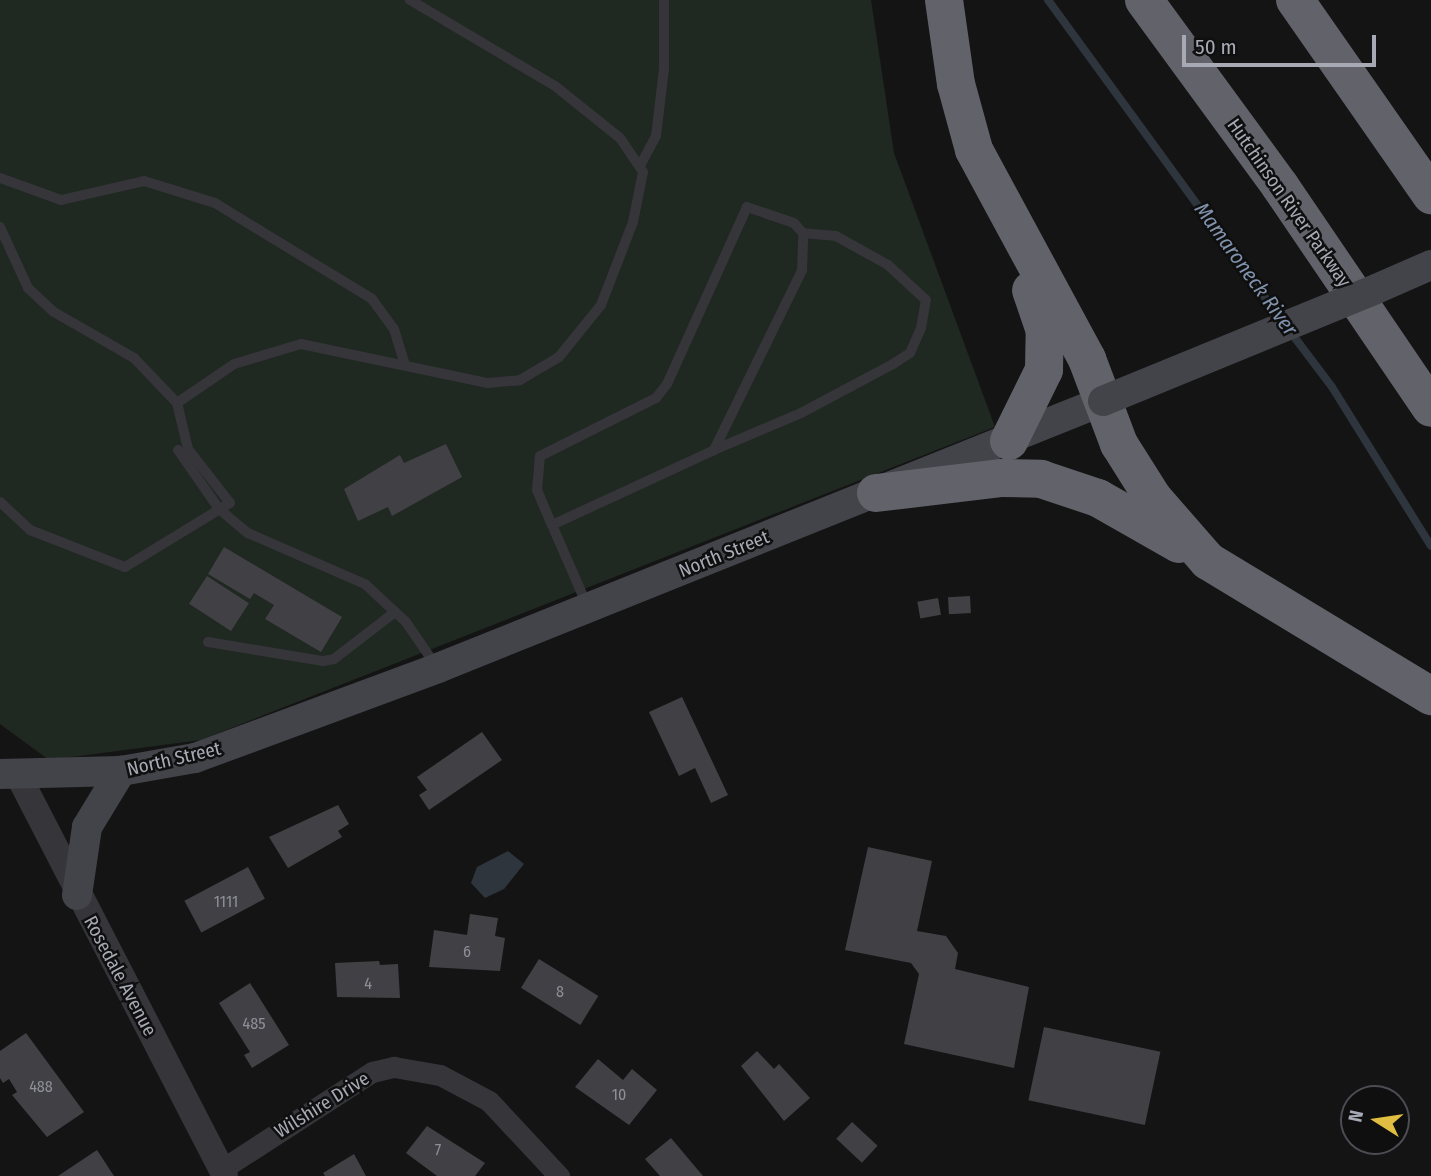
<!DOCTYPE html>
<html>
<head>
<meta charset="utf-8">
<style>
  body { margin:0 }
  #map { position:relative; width:1431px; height:1176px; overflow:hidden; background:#141415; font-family:"Fira Sans Condensed",sans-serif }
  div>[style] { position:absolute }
  .green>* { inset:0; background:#202822 }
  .water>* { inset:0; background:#2e353d }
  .stream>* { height:8px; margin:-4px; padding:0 4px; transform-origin:4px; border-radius:4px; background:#2e353d }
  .building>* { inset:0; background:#414145; transform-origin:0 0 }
  .service>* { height:10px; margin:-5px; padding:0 5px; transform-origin:5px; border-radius:5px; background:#35353a }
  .minor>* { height:21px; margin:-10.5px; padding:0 10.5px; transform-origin:10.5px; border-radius:10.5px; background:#35353a }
  .tertiary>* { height:26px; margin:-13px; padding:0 13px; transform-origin:13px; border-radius:13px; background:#35353a }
  .secondary>* { height:30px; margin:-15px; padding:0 15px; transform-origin:15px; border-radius:15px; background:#43444a }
  .motorway>* { height:38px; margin:-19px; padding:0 19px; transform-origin:19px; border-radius:19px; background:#62636a }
  .secondary-bridge>* { height:30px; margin:-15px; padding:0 15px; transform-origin:15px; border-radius:15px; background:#43444a }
  span { translate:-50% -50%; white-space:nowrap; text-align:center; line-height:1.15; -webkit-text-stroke:5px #0f0f10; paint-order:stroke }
  .number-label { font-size:16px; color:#8e8f98 }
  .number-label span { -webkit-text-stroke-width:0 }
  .street-label { font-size:19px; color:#a7a9b4 }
  .water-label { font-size:21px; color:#8193ac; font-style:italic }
  .north { position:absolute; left:1340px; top:1085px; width:70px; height:70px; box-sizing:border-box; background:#0f0f10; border:2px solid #4c4d52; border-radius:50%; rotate:282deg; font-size:19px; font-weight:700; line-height:28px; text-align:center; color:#a7a9b4 }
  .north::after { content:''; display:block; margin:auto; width:24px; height:32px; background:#e0be41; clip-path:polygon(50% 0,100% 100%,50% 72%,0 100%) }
  .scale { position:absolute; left:1182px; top:35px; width:194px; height:32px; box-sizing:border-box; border:4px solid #a7a9b4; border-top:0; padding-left:9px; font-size:21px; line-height:24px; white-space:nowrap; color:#a7a9b4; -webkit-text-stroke:5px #0f0f10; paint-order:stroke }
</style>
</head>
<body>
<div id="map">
  <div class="green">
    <div style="clip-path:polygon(0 0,871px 0,894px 153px,995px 427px,201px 740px,49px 760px,0 724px)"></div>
  </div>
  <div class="water">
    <div style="clip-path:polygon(508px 851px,524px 864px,504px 889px,485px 898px,471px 883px,477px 867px)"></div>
  </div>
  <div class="stream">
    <div style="left:1048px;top:0;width:396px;rotate:53.9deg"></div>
    <div style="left:1289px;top:330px;width:71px;rotate:53deg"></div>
    <div style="left:1332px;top:387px;width:187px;rotate:58.1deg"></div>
  </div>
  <div class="building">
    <div style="clip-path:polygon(446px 444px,462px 477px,392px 516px,388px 507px,358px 521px,344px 489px,400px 455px,404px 463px)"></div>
    <div style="clip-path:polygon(224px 547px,342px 617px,321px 652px,265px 619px,274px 605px,254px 593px,250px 599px,208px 574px)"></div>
    <div style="left:207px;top:576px;width:50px;height:33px;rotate:33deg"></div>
    <div style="left:970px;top:596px;width:17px;height:22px;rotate:87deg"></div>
    <div style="left:938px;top:598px;width:17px;height:21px;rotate:80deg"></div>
    <div style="clip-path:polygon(682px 697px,728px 795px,711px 803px,695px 768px,679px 776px,649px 712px)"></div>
    <div style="clip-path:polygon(482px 732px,502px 760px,429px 810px,419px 795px,427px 790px,417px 777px)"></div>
    <div style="clip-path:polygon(338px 805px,349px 824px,338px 831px,342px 837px,288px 868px,269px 837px)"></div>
    <div style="clip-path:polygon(868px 847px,932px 861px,917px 931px,946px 936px,958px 953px,955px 969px,1029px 987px,1014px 1068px,904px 1044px,919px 974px,911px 963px,845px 950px)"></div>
    <div style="left:248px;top:867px;width:36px;height:72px;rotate:62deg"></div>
    <div style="clip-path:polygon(470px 914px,498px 918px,495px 936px,505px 938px,500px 971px,429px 967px,434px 930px,467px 935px)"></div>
    <div style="left:539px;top:959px;width:70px;height:34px;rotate:32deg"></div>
    <div style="clip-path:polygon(379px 961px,380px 965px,398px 964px,400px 998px,337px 997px,335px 963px)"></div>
    <div style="clip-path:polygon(250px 983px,289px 1045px,252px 1068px,244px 1055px,250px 1052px,219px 1003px)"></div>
    <div style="left:1044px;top:1027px;width:119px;height:75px;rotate:12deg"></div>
    <div style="clip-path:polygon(26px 1033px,84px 1112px,47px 1137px,12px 1095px,17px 1092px,9px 1079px,3px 1083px,0 1078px,0 1051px)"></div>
    <div style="clip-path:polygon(757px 1051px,774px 1069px,779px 1064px,810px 1098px,784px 1121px,741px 1066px)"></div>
    <div style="clip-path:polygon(598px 1059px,623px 1080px,632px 1069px,657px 1090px,629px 1125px,575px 1087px)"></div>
    <div style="left:852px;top:1122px;width:35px;height:23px;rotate:43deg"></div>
    <div style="clip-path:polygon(427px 1126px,485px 1163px,475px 1176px,437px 1176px,406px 1153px)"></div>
    <div style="clip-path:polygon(671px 1138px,703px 1176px,660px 1176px,645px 1159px)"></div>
    <div style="clip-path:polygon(97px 1150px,114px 1176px,58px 1176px)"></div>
    <div style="clip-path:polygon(354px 1154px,366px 1176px,325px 1176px,323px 1173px)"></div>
  </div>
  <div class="service">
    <div style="left:640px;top:166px;width:34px;rotate:-62deg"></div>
    <div style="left:656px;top:136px;width:67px;rotate:-83.2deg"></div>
    <div style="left:664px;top:69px;width:69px;rotate:-90deg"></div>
    <div style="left:0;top:178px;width:65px;rotate:19.8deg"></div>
    <div style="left:61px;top:200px;width:85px;rotate:-12.9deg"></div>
    <div style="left:144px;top:181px;width:74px;rotate:17.2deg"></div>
    <div style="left:215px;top:203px;width:184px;rotate:31.4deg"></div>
    <div style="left:372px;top:299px;width:37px;rotate:54deg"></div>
    <div style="left:394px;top:329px;width:37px;rotate:73deg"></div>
    <div style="left:0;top:227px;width:67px;rotate:65.3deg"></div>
    <div style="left:28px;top:288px;width:35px;rotate:43deg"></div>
    <div style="left:54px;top:312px;width:92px;rotate:29.9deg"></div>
    <div style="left:134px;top:358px;width:62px;rotate:46.3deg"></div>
    <div style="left:178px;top:450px;width:72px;rotate:55.2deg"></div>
    <div style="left:219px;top:509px;width:38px;rotate:40deg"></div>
    <div style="left:248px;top:533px;width:128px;rotate:23.6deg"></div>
    <div style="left:365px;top:584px;width:56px;rotate:42.8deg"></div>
    <div style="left:406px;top:622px;width:53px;rotate:55.7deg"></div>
    <div style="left:714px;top:450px;width:95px;rotate:-23deg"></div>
    <div style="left:801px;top:413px;width:104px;rotate:-28deg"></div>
    <div style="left:893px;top:364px;width:20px;rotate:-33deg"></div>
    <div style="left:910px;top:353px;width:27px;rotate:-66deg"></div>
    <div style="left:921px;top:328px;width:28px;rotate:-80deg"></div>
    <div style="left:926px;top:300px;width:52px;rotate:-137.4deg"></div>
    <div style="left:888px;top:265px;width:60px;rotate:-150.9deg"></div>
    <div style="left:836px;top:236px;width:33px;rotate:-175deg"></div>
    <div style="left:0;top:502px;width:41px;rotate:43deg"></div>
    <div style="left:30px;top:530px;width:102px;rotate:21.3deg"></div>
    <div style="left:125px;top:567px;width:123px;rotate:-31.4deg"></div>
    <div style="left:230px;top:503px;width:68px;rotate:-127.9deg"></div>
    <div style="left:188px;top:449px;width:47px;rotate:-103.4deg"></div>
    <div style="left:177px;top:403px;width:69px;rotate:-34.4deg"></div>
    <div style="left:234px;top:364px;width:70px;rotate:-16.6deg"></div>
    <div style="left:301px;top:344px;width:191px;rotate:11.8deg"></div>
    <div style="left:488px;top:383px;width:32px;rotate:-5deg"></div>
    <div style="left:520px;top:380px;width:45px;rotate:-30.5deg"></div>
    <div style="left:559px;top:357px;width:67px;rotate:-51.1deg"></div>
    <div style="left:601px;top:305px;width:89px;rotate:-68.9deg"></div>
    <div style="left:633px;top:222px;width:51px;rotate:-78.7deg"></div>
    <div style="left:643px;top:172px;width:41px;rotate:-124.1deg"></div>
    <div style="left:620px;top:138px;width:83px;rotate:-141.3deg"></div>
    <div style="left:555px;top:86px;width:169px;rotate:-149.3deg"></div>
    <div style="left:552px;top:525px;width:179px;rotate:-24.8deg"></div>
    <div style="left:714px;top:450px;width:200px;rotate:-63.9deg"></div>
    <div style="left:802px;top:270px;width:37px;rotate:-88deg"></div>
    <div style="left:803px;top:233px;width:13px;rotate:-132deg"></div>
    <div style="left:794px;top:223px;width:50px;rotate:-161.2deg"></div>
    <div style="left:747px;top:207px;width:194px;rotate:114.3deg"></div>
    <div style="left:667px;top:384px;width:18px;rotate:128deg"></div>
    <div style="left:656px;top:398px;width:130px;rotate:153.4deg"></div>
    <div style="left:540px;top:456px;width:34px;rotate:95deg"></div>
    <div style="left:537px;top:490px;width:38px;rotate:67deg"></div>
    <div style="left:552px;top:525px;width:87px;rotate:66.4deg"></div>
    <div style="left:208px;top:642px;width:117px;rotate:9.4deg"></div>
    <div style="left:323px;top:661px;width:11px;rotate:-10deg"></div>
    <div style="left:334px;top:659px;width:77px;rotate:-37.6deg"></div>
  </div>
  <div class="minor">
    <div style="left:222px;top:1169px;width:179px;rotate:-32.9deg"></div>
    <div style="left:372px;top:1072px;width:23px;rotate:-13deg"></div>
    <div style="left:394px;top:1067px;width:47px;rotate:9.9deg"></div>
    <div style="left:440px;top:1075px;width:55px;rotate:28deg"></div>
    <div style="left:489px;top:1101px;width:103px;rotate:47deg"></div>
  </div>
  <div class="tertiary">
    <div style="left:18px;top:775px;width:451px;rotate:62.7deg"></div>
  </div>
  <div class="secondary">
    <div style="left:1376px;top:289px;width:60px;rotate:-23.6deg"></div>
    <div style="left:0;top:774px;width:121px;rotate:-1.4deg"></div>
    <div style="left:121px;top:771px;width:75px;rotate:-10deg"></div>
    <div style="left:195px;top:758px;width:259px;rotate:-20.3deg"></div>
    <div style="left:438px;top:668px;width:717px;rotate:-21.88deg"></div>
    <div style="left:77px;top:895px;width:69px;rotate:-81.6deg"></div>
    <div style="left:87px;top:827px;width:66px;rotate:-58.7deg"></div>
  </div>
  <div class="motorway">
    <div style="left:944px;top:0;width:85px;rotate:81.9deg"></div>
    <div style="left:956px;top:84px;width:68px;rotate:74.7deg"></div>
    <div style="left:974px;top:150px;width:238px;rotate:61.6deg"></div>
    <div style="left:1087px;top:359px;width:91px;rotate:69.4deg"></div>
    <div style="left:1119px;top:444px;width:64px;rotate:57.8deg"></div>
    <div style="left:1153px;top:498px;width:84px;rotate:48.9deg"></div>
    <div style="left:1208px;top:561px;width:261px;rotate:31.2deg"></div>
    <div style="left:1144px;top:0;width:230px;rotate:53.8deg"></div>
    <div style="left:1280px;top:186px;width:268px;rotate:55.8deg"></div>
    <div style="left:1295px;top:0;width:238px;rotate:55.1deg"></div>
    <div style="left:1009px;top:441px;width:79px;rotate:-63.8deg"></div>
    <div style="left:1044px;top:370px;width:39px;rotate:-89deg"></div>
    <div style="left:1045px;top:331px;width:43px;rotate:-108.9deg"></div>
    <div style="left:876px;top:493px;width:127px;rotate:-6.8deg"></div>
    <div style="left:1002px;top:478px;width:39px;rotate:1deg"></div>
    <div style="left:1041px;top:479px;width:60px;rotate:18.4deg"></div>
    <div style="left:1098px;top:498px;width:93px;rotate:29.6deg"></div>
  </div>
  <div class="secondary-bridge">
    <div style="left:1103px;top:401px;width:295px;rotate:-22.3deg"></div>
  </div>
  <div class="number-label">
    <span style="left:226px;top:902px">1111</span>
    <span style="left:467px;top:952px">6</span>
    <span style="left:368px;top:984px">4</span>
    <span style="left:560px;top:992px">8</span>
    <span style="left:254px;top:1024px">485</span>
    <span style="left:41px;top:1087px">488</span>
    <span style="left:619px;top:1095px">10</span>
    <span style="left:438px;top:1150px">7</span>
  </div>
  <div class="street-label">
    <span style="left:1289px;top:203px;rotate:55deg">Hutchinson River Parkway</span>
    <span style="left:724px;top:554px;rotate:-22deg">North Street</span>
    <span style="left:174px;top:759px;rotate:-13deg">North Street</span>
    <span style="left:120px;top:976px;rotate:62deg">Rosedale Avenue</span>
    <span style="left:322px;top:1105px;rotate:-32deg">Wilshire Drive</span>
  </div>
  <div class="water-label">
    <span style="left:1246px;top:269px;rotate:54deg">Mamaroneck River</span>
  </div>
  <div class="north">N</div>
  <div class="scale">50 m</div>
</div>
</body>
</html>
